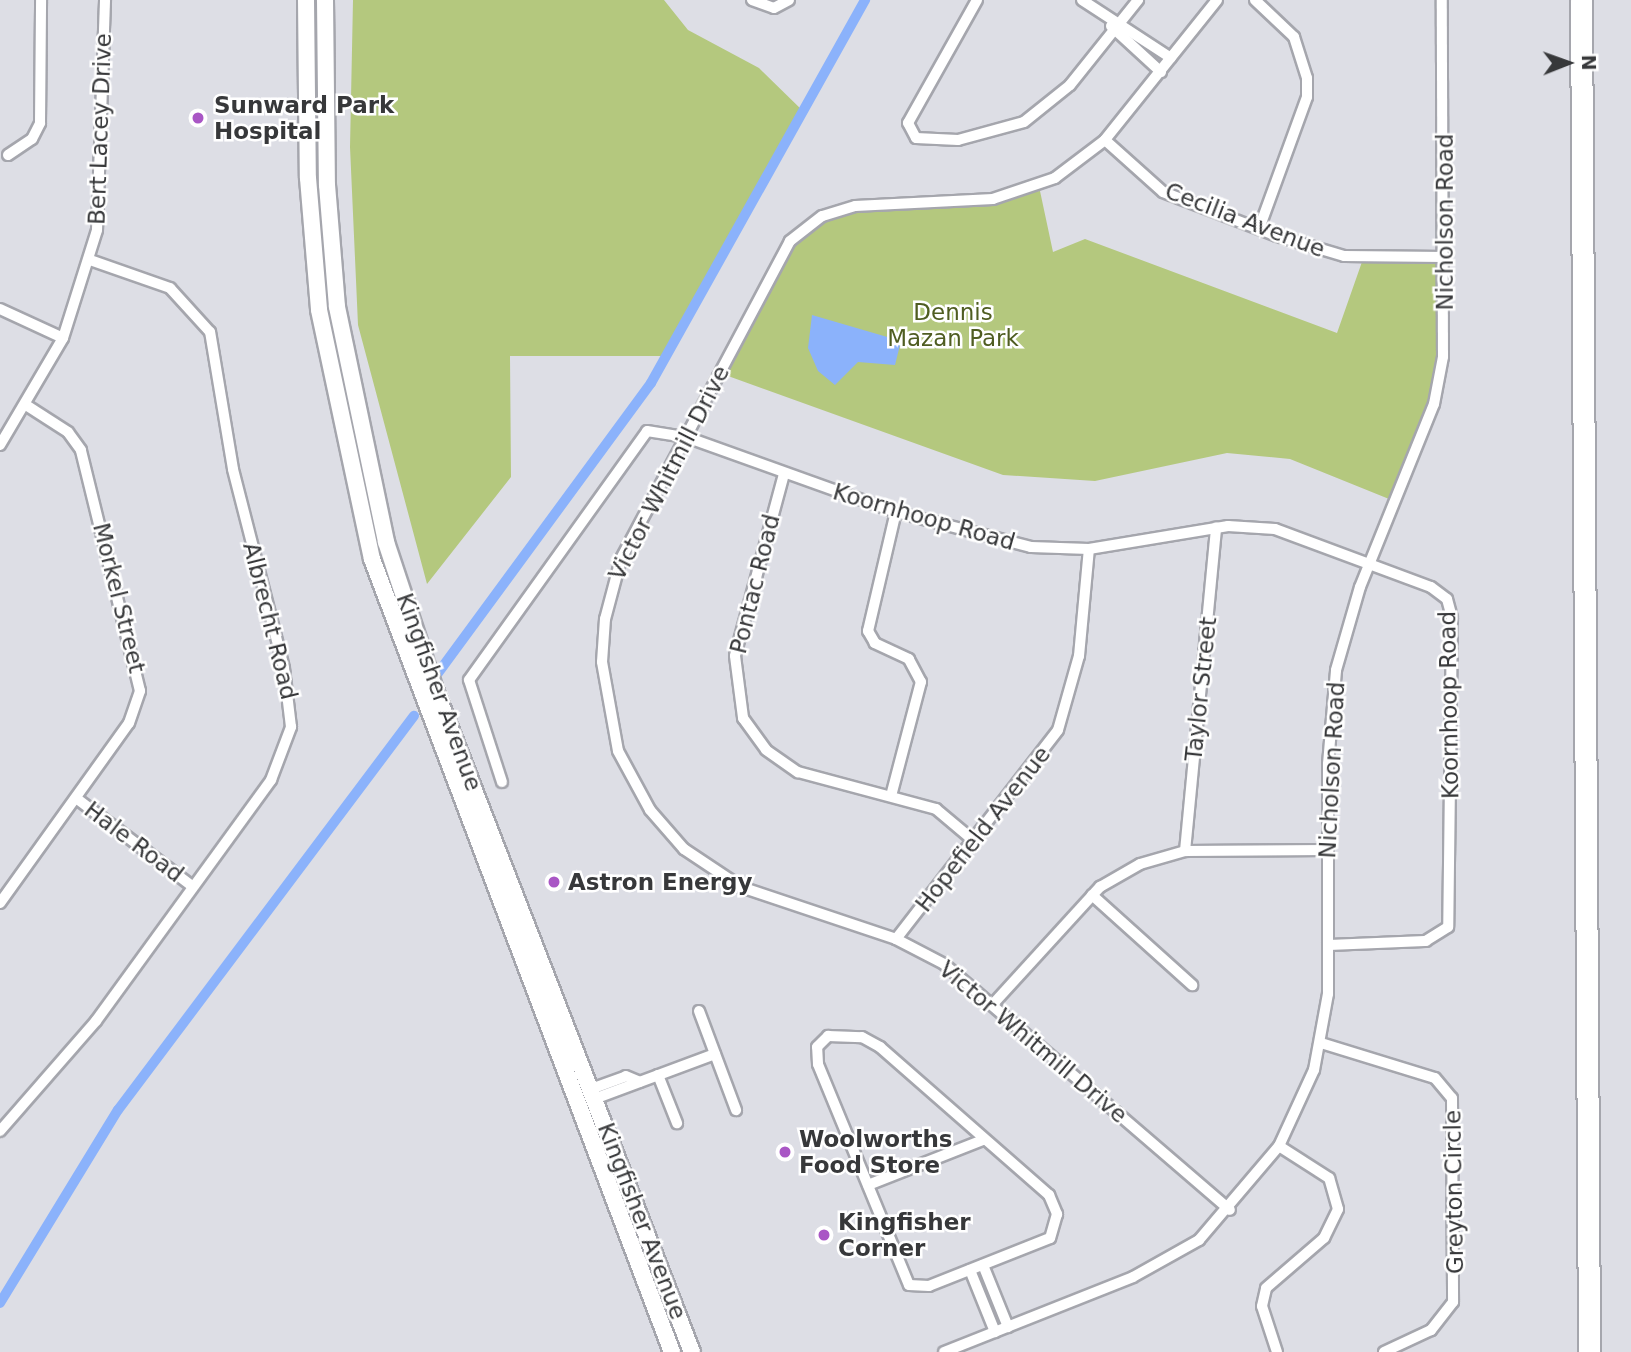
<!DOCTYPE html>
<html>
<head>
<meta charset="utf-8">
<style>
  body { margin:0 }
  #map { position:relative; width:1631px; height:1352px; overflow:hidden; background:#dddee5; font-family:"DejaVu Sans",sans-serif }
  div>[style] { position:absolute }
  .green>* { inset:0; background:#b4c87e }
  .water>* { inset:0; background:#8bb2fb }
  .canal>* { height:10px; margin:-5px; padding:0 5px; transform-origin:5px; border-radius:5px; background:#8bb2fb }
  .roads { filter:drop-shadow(2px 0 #a5a6ad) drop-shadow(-2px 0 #a5a6ad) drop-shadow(0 2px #a5a6ad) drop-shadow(0 -2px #a5a6ad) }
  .street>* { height:10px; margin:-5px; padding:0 5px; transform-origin:5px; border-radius:5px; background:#fff }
  .secondary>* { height:16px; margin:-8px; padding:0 8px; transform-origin:8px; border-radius:8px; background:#fff }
  .highway>* { height:21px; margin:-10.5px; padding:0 10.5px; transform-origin:10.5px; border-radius:10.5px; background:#fff }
  .dots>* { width:19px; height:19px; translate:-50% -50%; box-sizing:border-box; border:4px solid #fff; border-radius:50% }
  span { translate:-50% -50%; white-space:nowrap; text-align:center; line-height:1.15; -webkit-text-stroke:5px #fff; paint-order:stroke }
  .poi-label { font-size:23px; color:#37383a; font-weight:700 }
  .left { translate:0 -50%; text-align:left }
  .street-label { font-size:23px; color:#37383a }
  .park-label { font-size:23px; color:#4f5d21 }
  .north { position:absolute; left:1533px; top:28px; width:70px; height:70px; -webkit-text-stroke:5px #fff; paint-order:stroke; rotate:89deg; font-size:19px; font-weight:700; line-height:28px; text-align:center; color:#37383a }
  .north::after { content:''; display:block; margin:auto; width:24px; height:32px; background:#37383a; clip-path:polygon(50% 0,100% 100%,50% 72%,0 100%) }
</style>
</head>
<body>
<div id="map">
  <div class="green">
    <div style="clip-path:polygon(353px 0,664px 0,688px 30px,759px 68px,805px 113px,668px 356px,510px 356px,511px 477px,427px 584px,358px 325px,350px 147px)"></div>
    <div style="clip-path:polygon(1040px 191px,1053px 252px,1085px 239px,1337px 333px,1363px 259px,1437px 264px,1441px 342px,1433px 392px,1394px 501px,1290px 459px,1227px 453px,1095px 481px,1003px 475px,717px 372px,781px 246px,817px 219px,862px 204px)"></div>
  </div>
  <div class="water">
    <div style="clip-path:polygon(812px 315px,901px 341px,895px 365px,858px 362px,835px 385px,818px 371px,808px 348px)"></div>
  </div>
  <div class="canal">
    <div style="left:438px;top:673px;width:360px;rotate:-53.7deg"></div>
    <div style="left:651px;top:383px;width:439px;rotate:-60.8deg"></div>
    <div style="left:0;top:1303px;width:226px;rotate:-58.6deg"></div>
    <div style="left:118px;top:1110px;width:493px;rotate:-53.1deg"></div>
  </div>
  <div class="roads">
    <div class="street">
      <div style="left:752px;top:0;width:23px;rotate:20deg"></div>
      <div style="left:774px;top:8px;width:17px;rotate:-28deg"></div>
      <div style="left:977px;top:0;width:141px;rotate:119.3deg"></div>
      <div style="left:908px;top:123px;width:17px;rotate:62deg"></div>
      <div style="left:916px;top:138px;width:42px;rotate:2.7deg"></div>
      <div style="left:958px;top:140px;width:68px;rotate:-15.3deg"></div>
      <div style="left:1024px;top:122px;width:59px;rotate:-38.8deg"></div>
      <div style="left:1070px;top:85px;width:109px;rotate:-51.3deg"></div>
      <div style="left:1082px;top:0;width:106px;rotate:33.1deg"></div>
      <div style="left:1217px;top:0;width:179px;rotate:128.7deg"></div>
      <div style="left:1105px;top:140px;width:63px;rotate:142.8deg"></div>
      <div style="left:1055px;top:178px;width:65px;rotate:161.3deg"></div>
      <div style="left:993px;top:199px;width:138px;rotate:177.1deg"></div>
      <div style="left:855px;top:206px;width:34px;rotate:163deg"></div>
      <div style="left:822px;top:216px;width:41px;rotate:142deg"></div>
      <div style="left:790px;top:241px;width:360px;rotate:118deg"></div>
      <div style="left:621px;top:559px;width:62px;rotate:104.9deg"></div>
      <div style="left:605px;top:619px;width:43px;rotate:94deg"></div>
      <div style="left:602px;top:662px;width:90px;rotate:79.8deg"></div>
      <div style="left:618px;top:751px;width:67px;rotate:61.5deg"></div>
      <div style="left:650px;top:810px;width:52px;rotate:48.9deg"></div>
      <div style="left:684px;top:849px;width:69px;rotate:33.7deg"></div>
      <div style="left:741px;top:887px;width:163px;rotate:18.5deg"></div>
      <div style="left:896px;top:939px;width:54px;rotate:27.5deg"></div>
      <div style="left:944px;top:964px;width:377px;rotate:40.7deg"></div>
      <div style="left:1255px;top:0;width:54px;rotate:43.5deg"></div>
      <div style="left:1294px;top:37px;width:43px;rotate:72.4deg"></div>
      <div style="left:1307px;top:78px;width:19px;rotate:90deg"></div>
      <div style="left:1307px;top:97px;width:140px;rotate:110deg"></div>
      <div style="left:1111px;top:26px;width:68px;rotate:42.6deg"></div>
      <div style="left:1105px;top:140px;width:78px;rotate:41.9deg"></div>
      <div style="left:1163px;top:192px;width:122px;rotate:21.1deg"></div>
      <div style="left:1277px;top:236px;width:70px;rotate:16.6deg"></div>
      <div style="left:1344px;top:256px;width:101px;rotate:0.6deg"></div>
      <div style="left:8px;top:155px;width:29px;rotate:-34deg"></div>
      <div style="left:32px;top:139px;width:18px;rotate:-63deg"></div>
      <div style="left:40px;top:123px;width:123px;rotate:-89.5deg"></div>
      <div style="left:0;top:309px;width:69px;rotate:24.7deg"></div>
      <div style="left:0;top:445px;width:124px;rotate:-59.5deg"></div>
      <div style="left:63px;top:338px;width:113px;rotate:-72.5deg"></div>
      <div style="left:97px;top:230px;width:230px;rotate:-88deg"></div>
      <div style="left:784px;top:474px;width:188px;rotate:105.1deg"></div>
      <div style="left:735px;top:656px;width:63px;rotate:82.6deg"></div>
      <div style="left:743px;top:718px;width:39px;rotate:54deg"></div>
      <div style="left:766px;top:750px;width:39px;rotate:35deg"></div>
      <div style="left:798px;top:772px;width:143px;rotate:15deg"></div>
      <div style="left:936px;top:809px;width:48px;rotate:40deg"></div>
      <div style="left:502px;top:782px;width:107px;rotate:-107.9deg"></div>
      <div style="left:469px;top:680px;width:306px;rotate:-54.4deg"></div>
      <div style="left:647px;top:431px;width:39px;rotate:9deg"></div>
      <div style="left:686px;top:437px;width:223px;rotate:19.7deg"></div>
      <div style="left:896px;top:512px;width:139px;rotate:14.5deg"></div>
      <div style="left:1031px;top:547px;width:58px;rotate:2deg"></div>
      <div style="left:1089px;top:549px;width:141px;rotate:-9.4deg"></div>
      <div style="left:1228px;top:526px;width:47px;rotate:3.7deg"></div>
      <div style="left:1275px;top:529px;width:166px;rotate:20.4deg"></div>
      <div style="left:1431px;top:587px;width:20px;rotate:37deg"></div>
      <div style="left:1447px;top:599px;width:20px;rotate:75deg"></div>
      <div style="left:1452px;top:618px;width:309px;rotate:90.7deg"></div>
      <div style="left:1448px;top:927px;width:26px;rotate:148deg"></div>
      <div style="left:1426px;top:941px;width:98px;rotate:177.7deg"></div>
      <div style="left:891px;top:796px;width:118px;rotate:-75.3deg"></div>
      <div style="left:921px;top:682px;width:26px;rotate:-118deg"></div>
      <div style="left:909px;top:659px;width:38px;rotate:-155deg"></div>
      <div style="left:875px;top:643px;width:14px;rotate:-120deg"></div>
      <div style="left:868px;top:631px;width:122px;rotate:-76.8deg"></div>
      <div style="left:76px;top:798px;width:146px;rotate:37.2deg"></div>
      <div style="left:1185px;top:851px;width:325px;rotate:-84.5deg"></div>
      <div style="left:1092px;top:895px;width:135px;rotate:42deg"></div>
      <div style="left:0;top:903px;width:221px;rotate:-54.4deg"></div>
      <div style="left:129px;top:723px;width:34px;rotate:-71deg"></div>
      <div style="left:140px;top:691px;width:248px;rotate:-103.8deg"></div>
      <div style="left:81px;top:450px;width:22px;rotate:-126deg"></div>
      <div style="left:68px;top:432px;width:50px;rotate:-147.3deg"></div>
      <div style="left:896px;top:939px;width:264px;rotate:-52.2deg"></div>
      <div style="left:1058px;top:730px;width:77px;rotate:-74.2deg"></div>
      <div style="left:1079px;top:656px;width:107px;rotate:-84.7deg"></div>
      <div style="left:993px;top:1004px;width:159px;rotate:-47.6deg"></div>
      <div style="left:1100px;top:887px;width:46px;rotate:-29.9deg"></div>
      <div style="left:1140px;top:864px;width:47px;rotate:-16.1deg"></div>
      <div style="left:1185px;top:851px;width:142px;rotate:-0.4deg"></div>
      <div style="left:699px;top:1011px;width:106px;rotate:69.5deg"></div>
      <div style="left:828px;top:1036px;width:34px;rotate:2deg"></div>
      <div style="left:862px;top:1037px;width:21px;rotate:29deg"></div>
      <div style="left:880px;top:1047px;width:225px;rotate:41.2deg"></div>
      <div style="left:1049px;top:1195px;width:21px;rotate:67deg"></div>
      <div style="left:1057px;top:1214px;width:25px;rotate:106deg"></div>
      <div style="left:1050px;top:1238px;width:130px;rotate:158.4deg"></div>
      <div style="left:929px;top:1286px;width:20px;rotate:-177deg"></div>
      <div style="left:909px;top:1285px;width:239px;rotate:-112.4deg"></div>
      <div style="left:818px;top:1064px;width:17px;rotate:-93deg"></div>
      <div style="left:817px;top:1047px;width:16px;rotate:-45deg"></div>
      <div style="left:1321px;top:1043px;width:119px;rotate:17.1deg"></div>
      <div style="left:1435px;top:1078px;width:26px;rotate:50deg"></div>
      <div style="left:1452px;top:1098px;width:204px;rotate:89.7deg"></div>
      <div style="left:1453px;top:1302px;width:36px;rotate:128deg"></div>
      <div style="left:1431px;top:1330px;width:52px;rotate:154.9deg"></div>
      <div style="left:658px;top:1075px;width:52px;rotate:68.4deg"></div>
      <div style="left:591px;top:1089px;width:37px;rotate:-20deg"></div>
      <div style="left:626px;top:1076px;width:15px;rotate:23deg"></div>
      <div style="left:594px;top:1099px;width:129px;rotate:-20.4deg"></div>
      <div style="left:0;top:1131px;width:146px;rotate:-48.9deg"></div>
      <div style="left:96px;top:1021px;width:298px;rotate:-54deg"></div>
      <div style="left:271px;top:780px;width:57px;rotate:-69.3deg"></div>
      <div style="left:291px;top:727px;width:59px;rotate:-96.8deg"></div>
      <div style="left:284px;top:668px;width:205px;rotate:-104.4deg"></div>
      <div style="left:233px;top:469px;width:139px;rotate:-99.5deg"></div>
      <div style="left:210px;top:332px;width:59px;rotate:-132.3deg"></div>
      <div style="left:170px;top:288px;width:85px;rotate:-160.7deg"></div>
      <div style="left:868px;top:1185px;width:123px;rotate:-21.4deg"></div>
      <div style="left:983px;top:1265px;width:67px;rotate:68deg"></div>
      <div style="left:970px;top:1270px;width:67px;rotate:68deg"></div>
      <div style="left:944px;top:1352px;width:203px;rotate:-21.6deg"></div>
      <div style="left:1133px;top:1277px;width:76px;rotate:-29.3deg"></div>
      <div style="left:1199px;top:1240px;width:123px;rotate:-49.6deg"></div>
      <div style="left:1279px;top:1146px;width:84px;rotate:-65.3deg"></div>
      <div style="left:1314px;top:1070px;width:77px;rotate:-79.6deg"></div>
      <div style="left:1328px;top:994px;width:230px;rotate:-90deg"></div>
      <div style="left:1328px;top:764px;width:94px;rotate:-85.1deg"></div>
      <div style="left:1336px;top:670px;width:86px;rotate:-73.9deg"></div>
      <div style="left:1360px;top:587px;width:197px;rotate:-68deg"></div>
      <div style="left:1434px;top:404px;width:48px;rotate:-79.2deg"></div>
      <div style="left:1443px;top:357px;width:357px;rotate:-90.2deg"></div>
      <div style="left:1277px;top:1352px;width:48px;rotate:-108.1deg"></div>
      <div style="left:1262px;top:1306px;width:18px;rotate:-77deg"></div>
      <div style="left:1266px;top:1288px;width:77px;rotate:-40.8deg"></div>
      <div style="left:1324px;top:1238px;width:32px;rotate:-64deg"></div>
      <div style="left:1338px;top:1209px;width:32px;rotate:-106deg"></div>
      <div style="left:1329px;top:1178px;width:59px;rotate:-147.4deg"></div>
    </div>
    <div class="secondary">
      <div style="left:306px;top:0;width:178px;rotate:89.4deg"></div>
      <div style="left:308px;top:178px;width:132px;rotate:85.2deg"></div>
      <div style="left:319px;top:310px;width:255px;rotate:78deg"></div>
      <div style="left:372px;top:559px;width:848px;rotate:69.28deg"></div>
      <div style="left:325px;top:0;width:185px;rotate:89.4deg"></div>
      <div style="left:327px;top:185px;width:122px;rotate:85.3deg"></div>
      <div style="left:337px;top:307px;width:240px;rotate:78.2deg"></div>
      <div style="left:386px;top:542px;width:153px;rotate:71.7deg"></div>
      <div style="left:434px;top:687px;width:713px;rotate:68.8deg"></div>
    </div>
    <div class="highway">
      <div style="left:1581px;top:0;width:1352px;rotate:89.66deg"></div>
    </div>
  </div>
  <div class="dots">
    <div style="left:198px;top:118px;background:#a956c5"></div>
    <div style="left:554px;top:882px;background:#a956c5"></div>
    <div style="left:785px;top:1152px;background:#a956c5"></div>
    <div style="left:824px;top:1235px;background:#a956c5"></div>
  </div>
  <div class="poi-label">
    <span class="left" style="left:214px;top:118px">Sunward Park<br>Hospital</span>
    <span class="left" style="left:568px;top:882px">Astron Energy</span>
    <span class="left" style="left:799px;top:1152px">Woolworths<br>Food Store</span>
    <span class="left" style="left:838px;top:1235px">Kingfisher<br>Corner</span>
  </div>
  <div class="street-label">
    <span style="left:100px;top:129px;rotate:-88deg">Bert Lacey Drive</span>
    <span style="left:1245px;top:220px;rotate:21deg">Cecilia Avenue</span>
    <span style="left:1445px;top:222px;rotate:-90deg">Nicholson Road</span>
    <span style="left:669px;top:473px;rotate:-63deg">Victor Whitmill Drive</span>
    <span style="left:924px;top:517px;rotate:16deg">Koornhoop Road</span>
    <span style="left:755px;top:584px;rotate:-76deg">Pontac Road</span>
    <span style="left:119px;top:598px;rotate:76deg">Morkel Street</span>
    <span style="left:270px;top:621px;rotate:76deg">Albrecht Road</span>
    <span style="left:1201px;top:689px;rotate:-84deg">Taylor Street</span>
    <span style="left:439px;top:692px;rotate:70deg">Kingfisher Avenue</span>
    <span style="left:1449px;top:705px;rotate:-91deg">Koornhoop Road</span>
    <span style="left:1332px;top:770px;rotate:-87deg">Nicholson Road</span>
    <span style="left:983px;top:829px;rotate:-52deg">Hopefield Avenue</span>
    <span style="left:134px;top:842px;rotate:37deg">Hale Road</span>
    <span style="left:1033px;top:1042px;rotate:40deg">Victor Whitmill Drive</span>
    <span style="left:1454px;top:1192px;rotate:-91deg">Greyton Circle</span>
    <span style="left:642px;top:1221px;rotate:69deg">Kingfisher Avenue</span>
  </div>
  <div class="park-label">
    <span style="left:953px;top:325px">Dennis<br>Mazan Park</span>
  </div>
  <div class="north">N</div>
</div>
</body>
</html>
